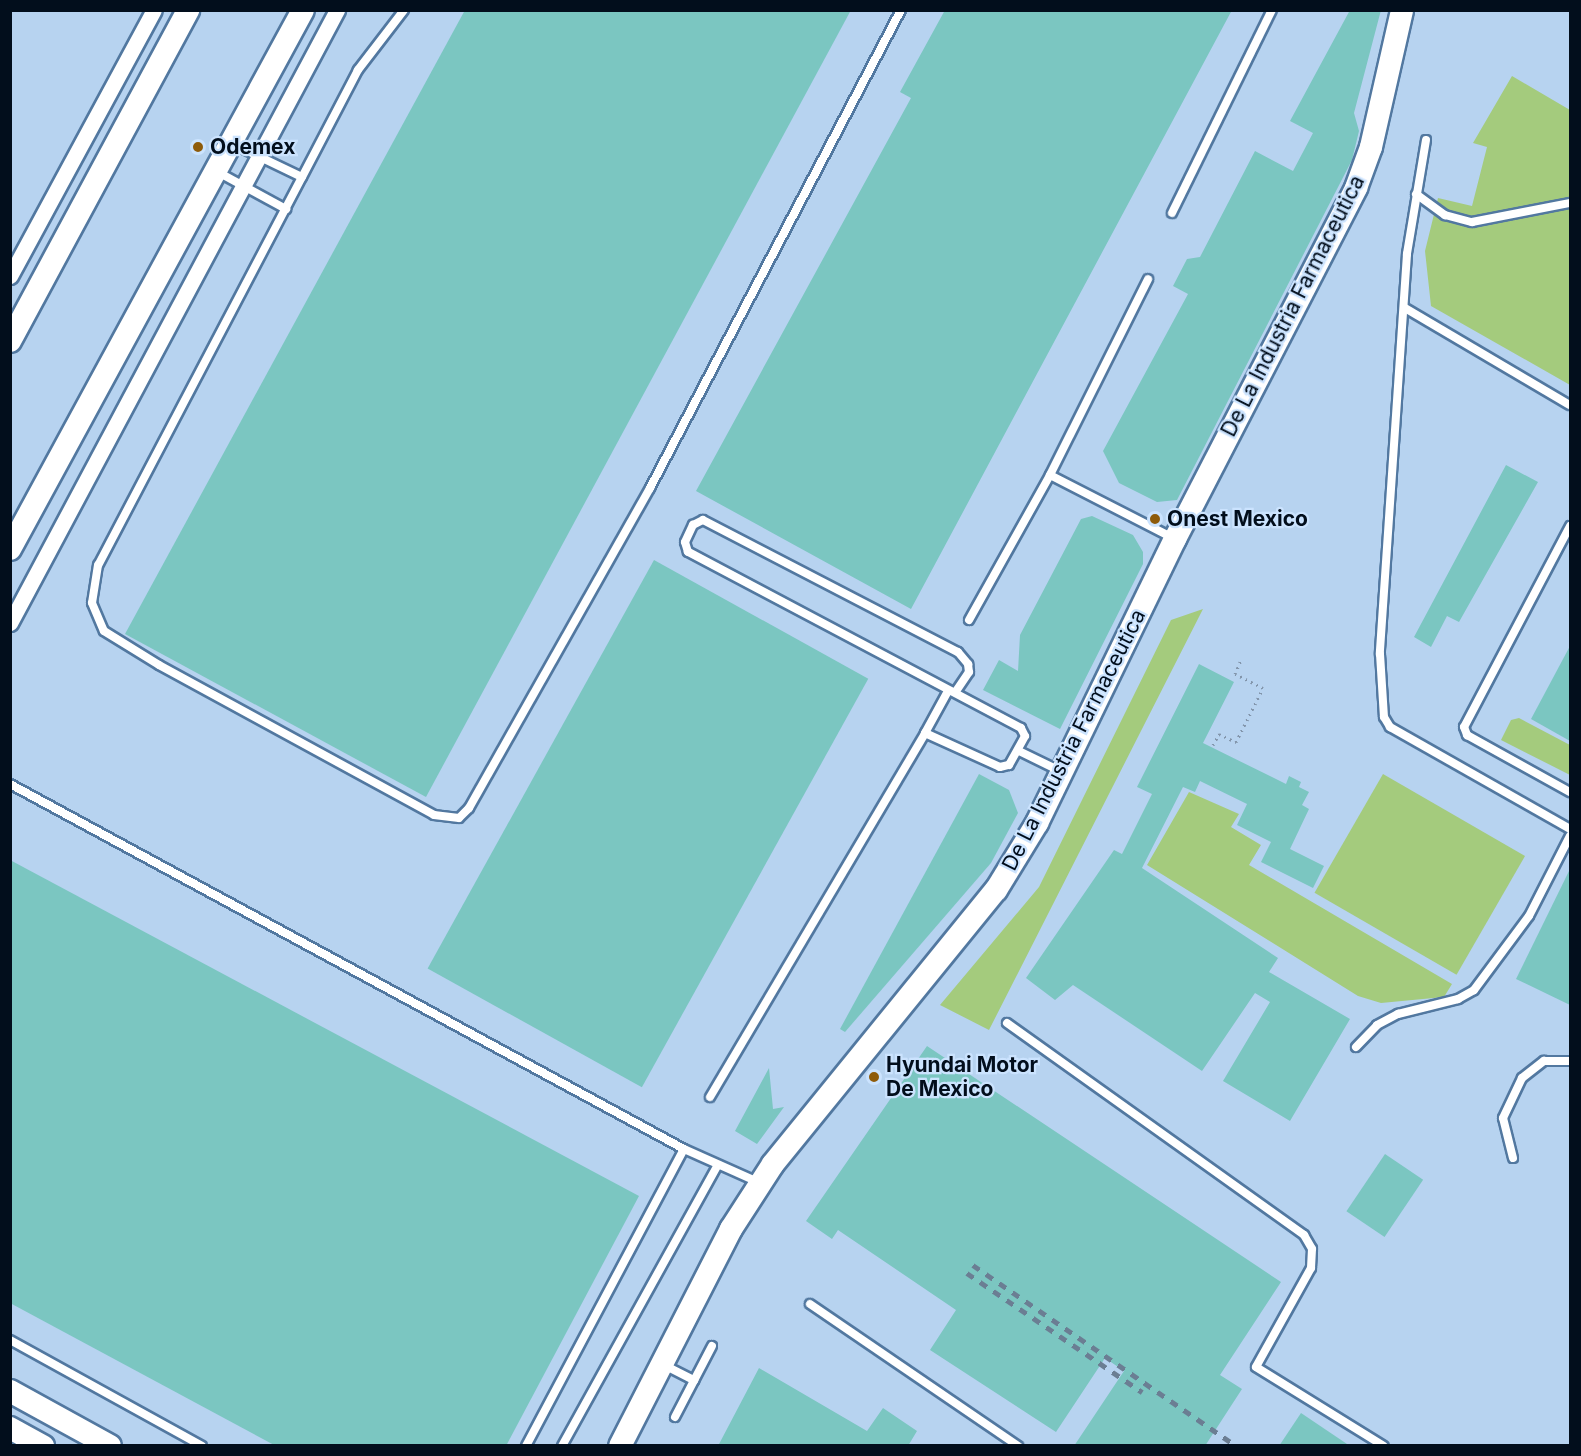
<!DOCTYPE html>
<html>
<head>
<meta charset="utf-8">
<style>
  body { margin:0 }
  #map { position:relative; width:1581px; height:1456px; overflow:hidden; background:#cbe3fe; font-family:Inter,sans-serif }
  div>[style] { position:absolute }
  .built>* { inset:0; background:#b7d3f0; transform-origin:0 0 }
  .green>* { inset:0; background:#a4cb7d; transform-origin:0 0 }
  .building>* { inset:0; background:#7bc6c1; transform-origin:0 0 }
  .path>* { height:3px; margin-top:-1.5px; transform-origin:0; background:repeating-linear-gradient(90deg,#8295ab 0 1.5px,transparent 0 6px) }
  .roads { filter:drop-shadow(2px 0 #5278a0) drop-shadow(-2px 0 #5278a0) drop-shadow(0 2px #5278a0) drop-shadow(0 -2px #5278a0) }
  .lane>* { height:8px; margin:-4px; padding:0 4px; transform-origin:4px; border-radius:4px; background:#fff }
  .street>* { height:15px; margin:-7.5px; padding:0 7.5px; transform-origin:7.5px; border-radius:7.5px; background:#fff }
  .secondary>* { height:22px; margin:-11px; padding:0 11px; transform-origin:11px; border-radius:11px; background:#fff }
  .rail>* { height:4.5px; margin-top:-2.25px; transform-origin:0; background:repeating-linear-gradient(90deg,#6b7e93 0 8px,transparent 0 16px) }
  .dots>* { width:16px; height:16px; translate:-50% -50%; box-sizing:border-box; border:3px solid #cbe3fe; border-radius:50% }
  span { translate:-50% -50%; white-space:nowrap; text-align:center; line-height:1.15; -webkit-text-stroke:4.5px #cbe3fe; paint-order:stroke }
  .poi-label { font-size:21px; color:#020e1c; font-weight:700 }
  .left { translate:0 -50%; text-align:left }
  .street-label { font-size:21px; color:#020e1c }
  .frame { position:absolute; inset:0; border:12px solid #020e1c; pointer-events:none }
</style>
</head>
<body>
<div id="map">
  <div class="built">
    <div style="left:11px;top:11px;width:1559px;height:1434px"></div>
  </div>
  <div class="green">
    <div style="clip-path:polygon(1512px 76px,1570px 110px,1570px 385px,1431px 306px,1425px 251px,1438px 198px,1472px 206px,1487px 147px,1473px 143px)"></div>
    <div style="clip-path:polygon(1203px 609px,989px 1030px,940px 1005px,1039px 887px,1171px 620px)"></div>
    <div style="clip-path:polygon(1519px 718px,1570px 745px,1570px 775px,1501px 740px,1511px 720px)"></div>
    <div style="left:1383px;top:774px;width:164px;height:137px;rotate:30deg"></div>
    <div style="clip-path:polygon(1189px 792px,1239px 814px,1231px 827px,1261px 845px,1249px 865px,1452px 984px,1444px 997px,1381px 1003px,1358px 996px,1147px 865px)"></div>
  </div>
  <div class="building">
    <div style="clip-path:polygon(465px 10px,851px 10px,426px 797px,125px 634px)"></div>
    <div style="clip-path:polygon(945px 10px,1232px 10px,911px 609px,696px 491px,911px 98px,900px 92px)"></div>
    <div style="clip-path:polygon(1350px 10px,1381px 10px,1354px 113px,1359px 131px,1352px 160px,1177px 500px,1157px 502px,1119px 483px,1103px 451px,1188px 294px,1173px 286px,1187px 259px,1200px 257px,1255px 151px,1293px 171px,1313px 133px,1290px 121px)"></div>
    <div style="clip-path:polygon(1506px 465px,1538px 482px,1459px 622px,1447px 616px,1431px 647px,1414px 637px)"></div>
    <div style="clip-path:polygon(1092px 516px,1133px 535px,1143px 552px,1143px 564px,1060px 729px,983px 690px,999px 660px,1018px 671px,1020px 635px,1081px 519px)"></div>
    <div style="left:654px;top:560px;width:245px;height:467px;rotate:29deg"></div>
    <div style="clip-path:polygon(1570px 646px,1570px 741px,1531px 719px)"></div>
    <div style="clip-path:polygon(1199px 664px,1234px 682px,1203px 743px,1286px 784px,1289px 776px,1301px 782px,1299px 787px,1309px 792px,1302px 805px,1309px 809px,1290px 849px,1324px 866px,1313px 888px,1261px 862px,1271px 842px,1237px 825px,1247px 804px,1200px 781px,1195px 792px,1183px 787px,1142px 868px,1278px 958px,1269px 972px,1350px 1019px,1290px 1121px,1223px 1081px,1270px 1002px,1255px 993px,1202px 1071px,1073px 985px,1055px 1000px,1026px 978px,1114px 850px,1122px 854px,1152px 794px,1137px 787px)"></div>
    <div style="clip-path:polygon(979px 774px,1009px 790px,1018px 813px,991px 863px,845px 1032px,840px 1029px)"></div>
    <div style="clip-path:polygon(10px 860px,639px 1196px,506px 1446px,276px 1446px,10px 1303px)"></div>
    <div style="clip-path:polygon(1570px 869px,1570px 1005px,1516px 979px)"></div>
    <div style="clip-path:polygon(927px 1046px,1281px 1282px,1220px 1375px,1242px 1389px,1205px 1446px,1074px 1446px,1124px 1371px,1105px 1358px,1056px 1432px,930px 1350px,956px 1310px,838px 1230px,832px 1239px,806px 1221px)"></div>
    <div style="clip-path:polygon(769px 1068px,773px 1109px,784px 1107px,757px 1144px,735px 1131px)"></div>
    <div style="left:1385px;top:1154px;width:46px;height:69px;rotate:34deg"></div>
    <div style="clip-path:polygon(759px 1368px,867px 1431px,883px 1408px,917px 1431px,908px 1446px,718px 1446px)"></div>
    <div style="clip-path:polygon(1301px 1413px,1350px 1446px,1279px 1446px)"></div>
  </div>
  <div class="path">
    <div style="left:1213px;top:745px;width:13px;rotate:-61deg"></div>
    <div style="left:1219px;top:734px;width:19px;rotate:25deg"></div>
    <div style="left:1236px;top:742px;width:60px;rotate:-63.4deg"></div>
    <div style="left:1263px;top:688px;width:31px;rotate:-153deg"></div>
    <div style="left:1235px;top:674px;width:15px;rotate:-67deg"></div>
  </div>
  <div class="roads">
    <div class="lane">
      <div style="left:404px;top:10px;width:76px;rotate:127.5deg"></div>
      <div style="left:358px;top:70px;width:121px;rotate:117.6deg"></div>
      <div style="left:302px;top:177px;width:438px;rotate:117.7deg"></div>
      <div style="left:98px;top:565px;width:38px;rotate:99deg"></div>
      <div style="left:92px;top:603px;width:30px;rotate:67deg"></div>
      <div style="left:104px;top:631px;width:65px;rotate:31.7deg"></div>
      <div style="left:159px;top:665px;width:313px;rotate:28.6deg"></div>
      <div style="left:434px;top:815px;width:25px;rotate:7deg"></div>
      <div style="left:459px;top:818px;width:14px;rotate:-45deg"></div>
      <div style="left:469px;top:808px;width:368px;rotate:-60.5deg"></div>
      <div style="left:650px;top:488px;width:540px;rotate:-62.3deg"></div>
      <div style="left:1426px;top:140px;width:116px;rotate:99.5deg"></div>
      <div style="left:1407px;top:254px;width:401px;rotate:93.9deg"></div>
      <div style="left:1380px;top:654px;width:63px;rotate:86.4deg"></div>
      <div style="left:1384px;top:717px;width:12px;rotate:59deg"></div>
      <div style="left:1390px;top:727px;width:207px;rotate:29.5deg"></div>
      <div style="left:233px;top:144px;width:76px;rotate:25.6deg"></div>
      <div style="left:216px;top:171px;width:80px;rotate:28.5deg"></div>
      <div style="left:1416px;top:194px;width:36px;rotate:36deg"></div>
      <div style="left:1445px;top:215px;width:28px;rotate:15deg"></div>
      <div style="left:1472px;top:222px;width:100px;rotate:-11deg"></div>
      <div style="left:1172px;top:213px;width:226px;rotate:-63.8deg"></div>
      <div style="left:1405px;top:308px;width:191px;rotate:30.5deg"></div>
      <div style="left:1050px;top:475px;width:138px;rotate:27.1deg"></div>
      <div style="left:1570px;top:526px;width:227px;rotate:117.8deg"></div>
      <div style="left:1464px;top:727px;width:9px;rotate:69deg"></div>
      <div style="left:1467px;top:735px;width:118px;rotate:29deg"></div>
      <div style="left:969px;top:620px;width:166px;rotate:-60.8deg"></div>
      <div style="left:1050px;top:475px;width:219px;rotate:-63.4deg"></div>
      <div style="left:948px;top:691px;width:48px;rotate:118.7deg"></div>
      <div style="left:925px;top:733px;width:82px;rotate:24.4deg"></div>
      <div style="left:1000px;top:767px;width:9px;rotate:-13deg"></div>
      <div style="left:1009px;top:765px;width:33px;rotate:-61deg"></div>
      <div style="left:1025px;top:736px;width:9px;rotate:-117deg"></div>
      <div style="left:1021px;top:728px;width:377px;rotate:-152.1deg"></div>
      <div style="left:688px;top:552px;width:10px;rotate:-107deg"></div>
      <div style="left:685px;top:542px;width:19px;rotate:-65deg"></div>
      <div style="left:693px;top:525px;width:11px;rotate:-27deg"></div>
      <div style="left:703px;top:520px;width:287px;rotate:27.4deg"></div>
      <div style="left:958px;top:652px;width:16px;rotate:50deg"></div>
      <div style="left:968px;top:664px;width:8px;rotate:83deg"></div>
      <div style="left:969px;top:672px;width:23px;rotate:124deg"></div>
      <div style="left:1019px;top:751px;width:46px;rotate:26deg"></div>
      <div style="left:10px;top:784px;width:766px;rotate:28.44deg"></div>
      <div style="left:684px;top:1149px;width:81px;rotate:24deg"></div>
      <div style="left:1007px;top:1023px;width:365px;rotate:35.5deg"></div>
      <div style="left:1304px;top:1235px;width:16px;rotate:60deg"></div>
      <div style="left:1312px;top:1249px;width:19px;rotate:93deg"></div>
      <div style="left:1311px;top:1268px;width:113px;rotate:119.1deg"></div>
      <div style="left:1256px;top:1367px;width:150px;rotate:31.7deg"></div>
      <div style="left:1356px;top:1047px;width:30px;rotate:-46deg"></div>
      <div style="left:1377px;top:1025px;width:24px;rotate:-28deg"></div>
      <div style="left:1398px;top:1014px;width:62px;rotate:-14deg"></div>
      <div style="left:1458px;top:999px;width:18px;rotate:-29deg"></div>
      <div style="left:1474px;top:990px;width:92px;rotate:-53.4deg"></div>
      <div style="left:1529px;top:916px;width:90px;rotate:-62.9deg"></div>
      <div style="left:710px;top:1097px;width:423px;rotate:-59.4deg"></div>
      <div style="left:1513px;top:1158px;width:41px;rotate:-104deg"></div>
      <div style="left:1503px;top:1118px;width:44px;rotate:-64.6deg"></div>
      <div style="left:1522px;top:1078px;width:28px;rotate:-38deg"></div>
      <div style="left:1544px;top:1061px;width:26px"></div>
      <div style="left:810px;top:1304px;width:252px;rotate:34.3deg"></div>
      <div style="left:10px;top:1340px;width:219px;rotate:28.9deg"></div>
      <div style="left:664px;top:1365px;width:34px;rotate:27deg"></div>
      <div style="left:675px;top:1417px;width:80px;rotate:-62.5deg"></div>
      <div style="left:526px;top:1446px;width:336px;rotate:-62deg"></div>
      <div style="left:562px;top:1446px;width:320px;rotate:-61deg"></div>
    </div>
    <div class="street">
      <div style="left:10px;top:276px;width:302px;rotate:-61.6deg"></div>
      <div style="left:10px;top:623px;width:695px;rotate:-61.92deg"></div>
    </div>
    <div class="secondary">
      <div style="left:10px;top:341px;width:376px;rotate:-61.7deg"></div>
      <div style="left:10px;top:549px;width:613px;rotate:-61.47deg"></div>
      <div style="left:10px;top:1391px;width:114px;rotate:28.8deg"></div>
      <div style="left:10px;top:1428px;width:38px;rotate:29deg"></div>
      <div style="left:620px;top:1446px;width:244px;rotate:-62.9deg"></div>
      <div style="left:731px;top:1229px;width:77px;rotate:-57.1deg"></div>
      <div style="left:773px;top:1164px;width:353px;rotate:-50.9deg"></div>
      <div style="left:996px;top:890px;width:79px;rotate:-58.5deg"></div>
      <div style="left:1037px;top:823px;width:316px;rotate:-64.1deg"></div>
      <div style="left:1175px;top:539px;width:395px;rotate:-62.7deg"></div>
      <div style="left:1356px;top:188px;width:44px;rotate:-69.9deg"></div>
      <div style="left:1371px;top:147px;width:140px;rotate:-77.2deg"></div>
    </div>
  </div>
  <div class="rail">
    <div style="left:973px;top:1265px;width:319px;rotate:34.5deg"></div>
    <div style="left:967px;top:1273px;width:212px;rotate:34.2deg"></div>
  </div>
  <div class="dots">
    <div style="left:198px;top:147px;background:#8e5b0a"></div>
    <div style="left:1155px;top:519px;background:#8e5b0a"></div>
    <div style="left:874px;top:1077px;background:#8e5b0a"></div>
  </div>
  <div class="poi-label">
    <span class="left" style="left:210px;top:147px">Odemex</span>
    <span class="left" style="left:1167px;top:519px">Onest Mexico</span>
    <span class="left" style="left:886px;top:1077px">Hyundai Motor<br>De Mexico</span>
  </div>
  <div class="street-label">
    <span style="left:1293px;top:306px;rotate:-63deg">De La Industria Farmaceutica</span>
    <span style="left:1074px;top:740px;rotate:-63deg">De La Industria Farmaceutica</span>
  </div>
  <div class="frame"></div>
</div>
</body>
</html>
